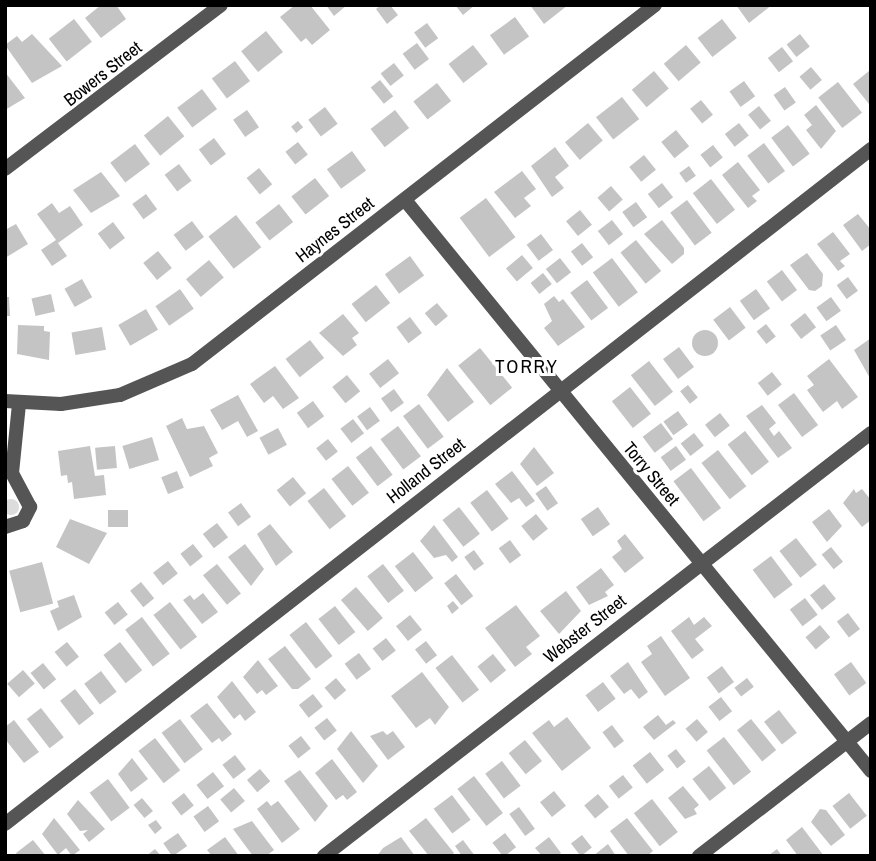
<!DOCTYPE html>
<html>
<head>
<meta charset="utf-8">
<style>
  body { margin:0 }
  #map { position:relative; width:876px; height:861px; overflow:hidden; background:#fff; font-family:"Archivo Narrow",sans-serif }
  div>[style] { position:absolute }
  .green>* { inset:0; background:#dcdcdc }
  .round { border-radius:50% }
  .building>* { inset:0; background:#c4c4c4; transform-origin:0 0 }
  .minor>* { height:14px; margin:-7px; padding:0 7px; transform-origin:7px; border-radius:7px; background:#555 }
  span { translate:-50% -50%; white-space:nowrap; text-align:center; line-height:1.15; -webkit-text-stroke:6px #fff; paint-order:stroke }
  .street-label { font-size:18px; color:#000 }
  .neighbourhood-label { font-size:19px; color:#000; letter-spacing:2px }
  .frame { position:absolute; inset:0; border:7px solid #000; pointer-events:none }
</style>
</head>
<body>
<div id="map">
  <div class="green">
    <div class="round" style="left:3px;top:499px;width:16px;height:16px"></div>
  </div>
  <div class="building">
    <div style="clip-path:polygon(101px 5px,116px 5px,126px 19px,101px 38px,85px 18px)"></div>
    <div style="clip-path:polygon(295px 5px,310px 5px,330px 30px,312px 45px,306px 38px,301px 42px,280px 17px)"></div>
    <div style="clip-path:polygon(326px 5px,347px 5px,334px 16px)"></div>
    <div style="clip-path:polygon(381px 5px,390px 5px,398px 15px,387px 24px,376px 9px)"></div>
    <div style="clip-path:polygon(455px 5px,475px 5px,463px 15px)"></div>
    <div style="clip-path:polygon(530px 5px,568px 5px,544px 24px)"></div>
    <div style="clip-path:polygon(736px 5px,772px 5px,749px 23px)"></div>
    <div style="left:515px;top:17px;width:24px;height:31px;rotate:54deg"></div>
    <div style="left:74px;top:19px;width:29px;height:32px;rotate:52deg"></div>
    <div style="left:722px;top:19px;width:24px;height:31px;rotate:52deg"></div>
    <div style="left:427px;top:23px;width:19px;height:16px;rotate:54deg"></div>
    <div style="left:266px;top:31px;width:27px;height:32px;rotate:51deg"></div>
    <div style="clip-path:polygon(32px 34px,62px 66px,32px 83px,5px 45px,17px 36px,22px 42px)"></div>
    <div style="left:800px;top:34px;width:16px;height:17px;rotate:52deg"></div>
    <div style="left:417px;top:43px;width:20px;height:18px;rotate:53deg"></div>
    <div style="left:473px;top:45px;width:24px;height:31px;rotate:52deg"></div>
    <div style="left:686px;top:45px;width:23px;height:29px;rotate:50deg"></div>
    <div style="left:782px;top:47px;width:18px;height:18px;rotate:52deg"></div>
    <div style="left:235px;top:61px;width:25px;height:29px;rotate:53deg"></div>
    <div style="left:394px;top:63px;width:16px;height:17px;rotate:52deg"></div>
    <div style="left:811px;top:67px;width:17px;height:15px;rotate:50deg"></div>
    <div style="left:654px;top:71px;width:23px;height:29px;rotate:50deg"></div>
    <div style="clip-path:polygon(869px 71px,871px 102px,869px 104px,853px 84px)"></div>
    <div style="clip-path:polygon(5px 72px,25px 98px,5px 110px)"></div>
    <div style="left:380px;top:80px;width:21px;height:12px;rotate:51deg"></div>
    <div style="left:744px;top:81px;width:19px;height:18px;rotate:54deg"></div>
    <div style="left:838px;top:82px;width:39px;height:25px;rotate:52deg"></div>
    <div style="left:437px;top:83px;width:23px;height:30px;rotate:52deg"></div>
    <div style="left:785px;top:87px;width:19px;height:14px;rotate:55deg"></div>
    <div style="left:202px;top:89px;width:25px;height:31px;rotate:53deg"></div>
    <div style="left:622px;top:97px;width:28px;height:33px;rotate:52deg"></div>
    <div style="left:701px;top:100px;width:19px;height:14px;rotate:51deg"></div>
    <div style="clip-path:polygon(816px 105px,836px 131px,821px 149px,806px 130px,812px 125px,804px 115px)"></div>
    <div style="left:759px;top:106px;width:19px;height:14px;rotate:51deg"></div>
    <div style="left:325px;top:107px;width:21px;height:21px;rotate:53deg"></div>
    <div style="left:247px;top:110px;width:21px;height:17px;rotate:55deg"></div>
    <div style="left:395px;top:110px;width:23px;height:31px;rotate:52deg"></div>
    <div style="left:168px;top:116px;width:26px;height:31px;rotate:51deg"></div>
    <div style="left:298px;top:121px;width:8px;height:9px;rotate:50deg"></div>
    <div style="left:588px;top:123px;width:23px;height:30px;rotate:50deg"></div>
    <div style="left:739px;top:123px;width:16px;height:18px;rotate:52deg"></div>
    <div style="left:788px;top:125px;width:36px;height:21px;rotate:53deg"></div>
    <div style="left:676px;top:130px;width:21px;height:19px;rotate:51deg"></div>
    <div style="left:214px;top:138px;width:20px;height:19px;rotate:53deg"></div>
    <div style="left:298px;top:142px;width:16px;height:16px;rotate:52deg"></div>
    <div style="left:764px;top:143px;width:35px;height:21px;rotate:53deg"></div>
    <div style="left:135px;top:144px;width:25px;height:31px;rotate:53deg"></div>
    <div style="left:713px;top:145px;width:16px;height:16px;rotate:52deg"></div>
    <div style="clip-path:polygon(555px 147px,569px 166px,555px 177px,564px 188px,552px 197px,531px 166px)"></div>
    <div style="left:352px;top:151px;width:24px;height:31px;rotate:54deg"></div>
    <div style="left:644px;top:155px;width:19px;height:19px;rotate:51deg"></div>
    <div style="clip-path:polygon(738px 162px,760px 190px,752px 196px,757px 201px,748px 208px,722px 175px)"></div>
    <div style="left:179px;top:164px;width:21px;height:18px;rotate:53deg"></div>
    <div style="left:689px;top:166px;width:12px;height:12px;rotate:55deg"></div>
    <div style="left:259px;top:168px;width:21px;height:16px;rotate:51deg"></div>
    <div style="clip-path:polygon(522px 171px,536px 189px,524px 198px,531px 206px,515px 218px,494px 192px)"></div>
    <div style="clip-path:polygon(101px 172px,120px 196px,91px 213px,73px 190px)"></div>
    <div style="left:315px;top:178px;width:23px;height:30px;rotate:52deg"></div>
    <div style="left:711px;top:179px;width:39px;height:23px;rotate:52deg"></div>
    <div style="left:662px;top:183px;width:18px;height:18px;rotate:52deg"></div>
    <div style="left:611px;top:186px;width:18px;height:18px;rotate:49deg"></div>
    <div style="left:146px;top:194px;width:19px;height:17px;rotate:54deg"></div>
    <div style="left:486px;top:198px;width:49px;height:33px;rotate:53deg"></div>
    <div style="left:687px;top:200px;width:41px;height:21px;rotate:53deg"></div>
    <div style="left:636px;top:202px;width:19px;height:17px;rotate:54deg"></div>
    <div style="clip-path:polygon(52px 203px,59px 213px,70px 206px,83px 225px,58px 243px,67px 256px,52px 266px,41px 250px,56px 240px,37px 214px)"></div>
    <div style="left:279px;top:204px;width:23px;height:30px;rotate:52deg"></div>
    <div style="left:580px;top:210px;width:19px;height:18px;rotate:51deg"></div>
    <div style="clip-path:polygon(858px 214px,871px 230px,871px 244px,862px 251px,843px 225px)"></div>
    <div style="left:236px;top:215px;width:41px;height:35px;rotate:52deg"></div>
    <div style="left:612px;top:220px;width:18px;height:18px;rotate:52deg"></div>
    <div style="clip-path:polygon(662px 220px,684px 248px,684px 254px,672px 264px,644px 234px)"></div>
    <div style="left:192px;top:221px;width:20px;height:23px;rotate:53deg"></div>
    <div style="left:113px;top:222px;width:20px;height:19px;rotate:53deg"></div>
    <div style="clip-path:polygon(16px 224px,28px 244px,5px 258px,5px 230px)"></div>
    <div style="clip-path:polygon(833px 232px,850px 254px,840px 261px,845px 266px,838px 271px,817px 244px)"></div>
    <div style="left:541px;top:234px;width:20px;height:18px;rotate:53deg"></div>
    <div style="left:636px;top:240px;width:40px;height:20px;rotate:51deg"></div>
    <div style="left:582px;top:243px;width:18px;height:14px;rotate:52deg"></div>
    <div style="left:158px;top:251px;width:22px;height:19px;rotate:51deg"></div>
    <div style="clip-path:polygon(807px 253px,823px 274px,822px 286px,815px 291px,809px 290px,790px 265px)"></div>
    <div style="left:522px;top:255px;width:17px;height:21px;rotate:50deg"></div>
    <div style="left:410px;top:256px;width:24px;height:31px;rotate:54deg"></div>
    <div style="left:560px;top:258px;width:18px;height:18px;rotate:52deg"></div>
    <div style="left:612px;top:258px;width:43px;height:24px;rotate:53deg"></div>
    <div style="left:209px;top:260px;width:23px;height:30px;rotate:50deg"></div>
    <div style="left:782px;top:270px;width:25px;height:19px;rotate:53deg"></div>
    <div style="left:543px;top:273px;width:14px;height:16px;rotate:51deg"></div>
    <div style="left:848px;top:277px;width:17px;height:14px;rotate:54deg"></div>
    <div style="left:82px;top:279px;width:21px;height:20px;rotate:61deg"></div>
    <div style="left:587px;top:280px;width:35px;height:21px;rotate:53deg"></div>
    <div style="left:376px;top:285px;width:23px;height:31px;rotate:52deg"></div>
    <div style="left:180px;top:289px;width:24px;height:30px;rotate:55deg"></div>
    <div style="left:756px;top:289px;width:24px;height:20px;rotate:54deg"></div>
    <div style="left:51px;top:294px;width:18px;height:20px;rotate:77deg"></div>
    <div style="clip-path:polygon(554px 296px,559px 302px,563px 299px,585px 327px,558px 346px,544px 328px,552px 321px,544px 304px)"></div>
    <div style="clip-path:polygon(5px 297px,9px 297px,10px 316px,5px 316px)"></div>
    <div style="left:831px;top:297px;width:17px;height:18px;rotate:54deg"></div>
    <div style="left:437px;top:303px;width:17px;height:16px;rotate:50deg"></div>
    <div style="left:730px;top:307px;width:26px;height:21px;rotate:53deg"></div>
    <div style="left:146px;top:309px;width:24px;height:32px;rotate:60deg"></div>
    <div style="left:805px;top:313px;width:18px;height:19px;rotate:52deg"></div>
    <div style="clip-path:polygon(343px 314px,359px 333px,352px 338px,357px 345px,343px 356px,319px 333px)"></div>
    <div style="left:410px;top:317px;width:20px;height:17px;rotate:53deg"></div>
    <div style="left:766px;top:324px;width:16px;height:12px;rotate:52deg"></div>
    <div style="clip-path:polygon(18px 325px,44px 326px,44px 331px,50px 332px,49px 360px,17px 354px)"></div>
    <div style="left:836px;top:325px;width:18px;height:19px;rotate:56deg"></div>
    <div style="left:102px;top:327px;width:23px;height:31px;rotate:80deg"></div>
    <div class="round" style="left:692px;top:330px;width:26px;height:26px"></div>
    <div style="clip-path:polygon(871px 338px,871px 380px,854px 350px)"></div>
    <div style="left:310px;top:340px;width:23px;height:31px;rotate:52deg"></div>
    <div style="left:679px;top:347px;width:25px;height:20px;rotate:53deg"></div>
    <div style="left:480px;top:348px;width:51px;height:28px;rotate:51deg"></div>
    <div style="left:388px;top:359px;width:18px;height:24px;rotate:52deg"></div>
    <div style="clip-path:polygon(829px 359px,858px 397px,842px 409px,837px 401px,823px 412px,807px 390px,814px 385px,807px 376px)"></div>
    <div style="left:649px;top:361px;width:39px;height:23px;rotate:52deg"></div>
    <div style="clip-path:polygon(275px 366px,299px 398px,283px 409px,273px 396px,264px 403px,250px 384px)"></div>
    <div style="clip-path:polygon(447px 368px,474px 402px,448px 422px,427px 395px)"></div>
    <div style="left:772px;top:372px;width:16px;height:18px;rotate:52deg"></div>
    <div style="left:347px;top:375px;width:21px;height:19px;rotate:51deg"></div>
    <div style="left:688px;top:385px;width:16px;height:10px;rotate:52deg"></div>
    <div style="left:630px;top:387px;width:34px;height:23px;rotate:52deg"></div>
    <div style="left:394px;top:389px;width:17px;height:16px;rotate:54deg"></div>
    <div style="left:794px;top:393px;width:40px;height:20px;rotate:53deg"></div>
    <div style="clip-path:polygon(238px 395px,258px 431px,247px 437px,238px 421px,222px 430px,210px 410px)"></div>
    <div style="left:313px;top:401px;width:19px;height:20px;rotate:54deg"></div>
    <div style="left:419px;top:404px;width:41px;height:20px;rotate:53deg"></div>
    <div style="clip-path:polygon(762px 405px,776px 423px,769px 429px,774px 436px,779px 431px,792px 448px,778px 458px,746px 416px)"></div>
    <div style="left:370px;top:407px;width:17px;height:16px;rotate:54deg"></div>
    <div style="left:678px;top:411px;width:17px;height:18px;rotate:54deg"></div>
    <div style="left:720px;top:413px;width:16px;height:19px;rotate:52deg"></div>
    <div style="clip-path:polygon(182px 418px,187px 429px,204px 426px,218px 453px,209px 458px,213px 466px,190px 477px,166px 426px)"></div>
    <div style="left:353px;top:419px;width:18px;height:16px;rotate:52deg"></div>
    <div style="left:661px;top:423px;width:20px;height:23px;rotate:53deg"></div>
    <div style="left:398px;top:426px;width:38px;height:22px;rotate:53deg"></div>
    <div style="left:278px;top:428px;width:19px;height:21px;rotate:62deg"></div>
    <div style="left:745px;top:431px;width:39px;height:22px;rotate:52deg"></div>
    <div style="left:694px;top:433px;width:16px;height:17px;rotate:52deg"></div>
    <div style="left:152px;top:437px;width:24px;height:31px;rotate:73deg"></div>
    <div style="left:328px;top:439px;width:16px;height:15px;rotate:52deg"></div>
    <div style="clip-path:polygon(90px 446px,95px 476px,104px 475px,106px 495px,74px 499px,72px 482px,68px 483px,67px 475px,61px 476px,58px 451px)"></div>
    <div style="left:115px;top:446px;width:22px;height:20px;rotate:85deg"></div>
    <div style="left:371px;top:446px;width:36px;height:19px;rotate:53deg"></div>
    <div style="left:676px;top:446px;width:17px;height:19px;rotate:54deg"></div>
    <div style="clip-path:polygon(534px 447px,554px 473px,537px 486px,520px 464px)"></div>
    <div style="left:718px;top:450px;width:46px;height:21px;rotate:52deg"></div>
    <div style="left:348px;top:466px;width:34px;height:21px;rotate:52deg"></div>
    <div style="left:691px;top:468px;width:50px;height:22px;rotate:53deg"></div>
    <div style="left:177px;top:471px;width:18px;height:17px;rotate:68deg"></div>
    <div style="clip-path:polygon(512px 471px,535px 501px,526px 507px,519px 498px,511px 503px,495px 484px)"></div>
    <div style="left:293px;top:477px;width:21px;height:21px;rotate:51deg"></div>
    <div style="left:546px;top:486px;width:21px;height:13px;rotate:55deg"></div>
    <div style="left:324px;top:488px;width:36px;height:21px;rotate:52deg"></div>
    <div style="clip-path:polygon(854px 489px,856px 493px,862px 489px,871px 500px,871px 520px,862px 527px,843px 503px)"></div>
    <div style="left:487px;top:490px;width:36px;height:21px;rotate:53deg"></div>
    <div style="left:241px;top:503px;width:17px;height:16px;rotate:54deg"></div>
    <div style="left:459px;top:507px;width:34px;height:21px;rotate:52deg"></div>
    <div style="left:598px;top:507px;width:21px;height:21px;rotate:55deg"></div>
    <div style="clip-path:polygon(829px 509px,842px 526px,827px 542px,812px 522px)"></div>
    <div style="left:108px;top:510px;width:20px;height:17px"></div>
    <div style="left:536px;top:514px;width:19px;height:19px;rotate:51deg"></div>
    <div style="clip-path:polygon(70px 519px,107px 533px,89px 564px,56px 547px)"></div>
    <div style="left:217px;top:523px;width:18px;height:18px;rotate:52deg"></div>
    <div style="clip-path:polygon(270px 524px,293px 552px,276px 566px,257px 534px)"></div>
    <div style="clip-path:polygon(434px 525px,458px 557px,452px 562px,446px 555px,434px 558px,420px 541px)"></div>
    <div style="clip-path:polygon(625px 534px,644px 558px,625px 573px,612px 557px,622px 549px,617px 541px)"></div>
    <div style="left:796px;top:538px;width:34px;height:21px;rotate:52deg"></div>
    <div style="left:510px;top:540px;width:19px;height:14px;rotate:54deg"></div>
    <div style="left:193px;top:544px;width:16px;height:16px;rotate:52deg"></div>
    <div style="clip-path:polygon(245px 544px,264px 569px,251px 586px,228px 557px)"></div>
    <div style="left:831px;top:547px;width:19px;height:12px;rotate:51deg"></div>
    <div style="left:474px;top:550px;width:17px;height:12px;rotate:54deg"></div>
    <div style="left:413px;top:552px;width:33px;height:23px;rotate:52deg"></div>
    <div style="left:771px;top:556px;width:36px;height:23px;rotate:53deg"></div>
    <div style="left:168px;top:561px;width:16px;height:19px;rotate:52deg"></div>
    <div style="left:42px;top:562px;width:43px;height:34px;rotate:75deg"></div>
    <div style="left:217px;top:564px;width:38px;height:18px;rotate:51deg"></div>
    <div style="left:383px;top:564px;width:34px;height:20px;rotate:52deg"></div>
    <div style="clip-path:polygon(601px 568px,614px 585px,605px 592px,608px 596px,589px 605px,576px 587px)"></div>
    <div style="left:456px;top:574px;width:28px;height:15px;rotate:52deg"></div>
    <div style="left:141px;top:582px;width:21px;height:14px;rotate:51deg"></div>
    <div style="left:824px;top:584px;width:19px;height:18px;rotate:51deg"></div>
    <div style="left:356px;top:587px;width:41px;height:20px;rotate:49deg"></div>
    <div style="clip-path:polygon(566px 591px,581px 611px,559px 634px,540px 611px)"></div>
    <div style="clip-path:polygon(203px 593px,218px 612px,202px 624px,183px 600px,190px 595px,194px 600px)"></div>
    <div style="clip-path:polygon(74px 595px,82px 617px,58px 631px,50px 611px,59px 607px,57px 601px)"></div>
    <div style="left:805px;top:598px;width:21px;height:19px;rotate:53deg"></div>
    <div style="clip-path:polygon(453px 601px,459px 608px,452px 614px,447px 606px)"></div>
    <div style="left:118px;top:602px;width:16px;height:17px;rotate:52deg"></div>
    <div style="left:170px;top:602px;width:44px;height:21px;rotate:52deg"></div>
    <div style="clip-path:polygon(516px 605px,540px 636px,526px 647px,532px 654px,515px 667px,485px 628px)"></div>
    <div style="left:335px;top:606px;width:33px;height:21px;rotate:52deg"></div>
    <div style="left:848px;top:613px;width:20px;height:14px;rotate:53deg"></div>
    <div style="left:410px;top:615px;width:19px;height:18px;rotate:51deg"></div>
    <div style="left:142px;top:617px;width:46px;height:21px;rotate:53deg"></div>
    <div style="clip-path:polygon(689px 617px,694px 625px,704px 617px,712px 626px,695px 639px,704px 650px,692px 659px,671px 631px)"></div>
    <div style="left:306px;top:622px;width:43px;height:21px;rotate:52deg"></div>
    <div style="left:820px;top:625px;width:16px;height:19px;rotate:50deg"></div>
    <div style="clip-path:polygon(661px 636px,690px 678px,665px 696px,641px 662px,652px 654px,647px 646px)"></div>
    <div style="left:386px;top:638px;width:16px;height:17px;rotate:52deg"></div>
    <div style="left:426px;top:641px;width:18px;height:14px;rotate:52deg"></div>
    <div style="left:67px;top:642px;width:19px;height:16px;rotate:51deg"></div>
    <div style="left:120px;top:642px;width:36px;height:21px;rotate:52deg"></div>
    <div style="clip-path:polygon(285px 646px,311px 679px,298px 689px,292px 689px,268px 659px)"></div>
    <div style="left:359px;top:653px;width:20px;height:18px;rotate:53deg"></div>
    <div style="left:493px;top:654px;width:21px;height:20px;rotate:51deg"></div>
    <div style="left:452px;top:655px;width:44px;height:21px;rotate:52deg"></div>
    <div style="clip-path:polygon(258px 660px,278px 686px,266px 695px,262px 690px,257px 694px,243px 677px)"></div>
    <div style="clip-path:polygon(628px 662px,648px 692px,639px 699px,631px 689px,624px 694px,610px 676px)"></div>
    <div style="left:851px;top:662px;width:26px;height:21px;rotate:54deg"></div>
    <div style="left:43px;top:663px;width:21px;height:16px;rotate:51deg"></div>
    <div style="left:722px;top:666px;width:20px;height:19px;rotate:53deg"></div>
    <div style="left:23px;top:670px;width:18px;height:21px;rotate:49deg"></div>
    <div style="left:101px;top:671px;width:26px;height:21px;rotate:53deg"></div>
    <div style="clip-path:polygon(422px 672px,449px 707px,435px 725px,430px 718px,416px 728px,391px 696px)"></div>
    <div style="left:336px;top:678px;width:16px;height:15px;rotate:50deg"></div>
    <div style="left:747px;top:678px;width:11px;height:16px;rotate:52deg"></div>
    <div style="clip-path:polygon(232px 681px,256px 712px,245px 721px,240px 714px,234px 719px,217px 697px)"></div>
    <div style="left:603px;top:682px;width:21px;height:22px;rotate:53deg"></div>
    <div style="left:75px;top:689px;width:31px;height:19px;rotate:52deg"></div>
    <div style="left:313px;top:694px;width:16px;height:18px;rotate:52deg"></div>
    <div style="left:721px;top:697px;width:18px;height:16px;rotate:52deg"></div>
    <div style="clip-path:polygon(207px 703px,232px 734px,222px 742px,219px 738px,212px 743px,190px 716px)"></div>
    <div style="left:41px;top:708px;width:37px;height:18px;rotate:52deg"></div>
    <div style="left:779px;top:710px;width:29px;height:19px;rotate:52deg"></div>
    <div style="clip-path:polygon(658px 715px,666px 725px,673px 720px,676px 723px,654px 740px,643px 727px)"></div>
    <div style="clip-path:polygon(567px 717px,591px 748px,562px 771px,532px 733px,549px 720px,554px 727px)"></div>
    <div style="left:327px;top:718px;width:16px;height:16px;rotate:52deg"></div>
    <div style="left:180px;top:719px;width:38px;height:23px;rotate:53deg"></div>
    <div style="left:697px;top:719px;width:17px;height:15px;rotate:50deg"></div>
    <div style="left:751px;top:719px;width:40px;height:18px;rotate:51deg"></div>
    <div style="clip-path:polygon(14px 720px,39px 752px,24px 763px,5px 739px,5px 727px)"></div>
    <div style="left:612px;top:725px;width:20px;height:12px;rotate:53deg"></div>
    <div style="clip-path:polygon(351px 731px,378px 766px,363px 783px,337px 749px)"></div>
    <div style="clip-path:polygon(383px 731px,387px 735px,393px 731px,405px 747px,388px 760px,370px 736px)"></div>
    <div style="left:301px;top:736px;width:16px;height:16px;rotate:52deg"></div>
    <div style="left:724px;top:737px;width:44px;height:22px;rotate:52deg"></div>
    <div style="left:155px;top:738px;width:41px;height:21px;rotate:52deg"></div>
    <div style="left:525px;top:740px;width:27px;height:21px;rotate:51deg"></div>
    <div style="left:676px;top:749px;width:16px;height:11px;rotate:52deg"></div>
    <div style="left:650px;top:752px;width:23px;height:22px;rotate:52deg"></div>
    <div style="left:235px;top:755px;width:18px;height:16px;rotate:52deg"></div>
    <div style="clip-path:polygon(132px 758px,148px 779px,131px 792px,118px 774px)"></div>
    <div style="clip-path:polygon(332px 759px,357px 792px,347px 800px,343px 795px,336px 800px,315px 773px)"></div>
    <div style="left:502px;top:761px;width:31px;height:21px;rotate:53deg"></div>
    <div style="left:709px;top:766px;width:28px;height:21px;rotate:52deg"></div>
    <div style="left:260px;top:769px;width:16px;height:17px;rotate:50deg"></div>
    <div style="clip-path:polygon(300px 770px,328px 806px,315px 822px,284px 781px)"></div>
    <div style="left:213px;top:772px;width:18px;height:21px;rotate:52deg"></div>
    <div style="left:623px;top:775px;width:16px;height:18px;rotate:52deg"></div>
    <div style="left:474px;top:776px;width:47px;height:21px;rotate:52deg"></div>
    <div style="left:108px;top:779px;width:36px;height:23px;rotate:53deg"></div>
    <div style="clip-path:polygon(683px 786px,699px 805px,694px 809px,697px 814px,685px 819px,668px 798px)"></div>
    <div style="left:234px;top:788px;width:17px;height:18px;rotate:50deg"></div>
    <div style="left:554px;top:791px;width:19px;height:18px;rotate:51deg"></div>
    <div style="left:184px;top:793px;width:16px;height:16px;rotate:52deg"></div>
    <div style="left:849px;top:793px;width:29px;height:21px;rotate:52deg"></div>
    <div style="left:598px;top:794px;width:17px;height:18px;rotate:50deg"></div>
    <div style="left:452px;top:795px;width:31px;height:23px;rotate:53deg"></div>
    <div style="left:142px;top:798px;width:17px;height:11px;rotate:50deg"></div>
    <div style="left:652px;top:799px;width:42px;height:23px;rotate:52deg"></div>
    <div style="clip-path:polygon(78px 800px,105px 829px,89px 842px,83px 834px,88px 830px,80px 831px,67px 814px)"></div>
    <div style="clip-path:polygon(267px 801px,271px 806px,278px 801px,300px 829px,282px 843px,257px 809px)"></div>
    <div style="left:208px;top:806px;width:19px;height:18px;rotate:54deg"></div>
    <div style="left:519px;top:807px;width:27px;height:12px;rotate:54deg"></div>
    <div style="clip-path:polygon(820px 809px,826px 810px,845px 835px,831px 846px,811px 822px)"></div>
    <div style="clip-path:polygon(54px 818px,80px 850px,72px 856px,66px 848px,58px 855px,42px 834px)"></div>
    <div style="clip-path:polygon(426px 818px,454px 853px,450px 856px,429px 856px,409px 831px)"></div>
    <div style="clip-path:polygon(627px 818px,653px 851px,647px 856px,629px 856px,610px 831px)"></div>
    <div style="clip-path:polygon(156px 820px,162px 828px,155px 834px,148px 825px)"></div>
    <div style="clip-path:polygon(252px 821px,274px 850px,266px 856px,253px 856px,233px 829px)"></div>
    <div style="clip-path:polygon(802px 827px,824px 856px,798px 856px,786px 840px)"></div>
    <div style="left:178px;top:833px;width:16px;height:18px;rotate:55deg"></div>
    <div style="left:505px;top:833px;width:18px;height:16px;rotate:52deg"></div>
    <div style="left:582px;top:835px;width:16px;height:14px;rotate:52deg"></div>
    <div style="clip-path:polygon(225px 837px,239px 856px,212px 856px,207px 850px)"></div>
    <div style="clip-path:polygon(401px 837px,415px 856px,377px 856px,383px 848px)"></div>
    <div style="clip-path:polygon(549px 837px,561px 853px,557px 856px,542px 856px,535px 848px)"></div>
    <div style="clip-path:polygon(33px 840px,46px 856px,18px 856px,16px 853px)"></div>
    <div style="clip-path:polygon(463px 840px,475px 856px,462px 856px,455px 846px)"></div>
    <div style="clip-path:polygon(608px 844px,616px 856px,593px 856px)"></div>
    <div style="clip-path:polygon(155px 849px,161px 856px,146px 856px)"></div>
    <div style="clip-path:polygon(777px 849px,782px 856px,768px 856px)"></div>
  </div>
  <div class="minor">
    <div style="left:5px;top:169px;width:271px;rotate:-37.2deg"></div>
    <div style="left:405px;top:200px;width:737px;rotate:50.78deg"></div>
    <div style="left:5px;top:401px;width:56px;rotate:3.1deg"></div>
    <div style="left:61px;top:404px;width:60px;rotate:-8.7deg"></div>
    <div style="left:120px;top:395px;width:78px;rotate:-23.3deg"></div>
    <div style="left:192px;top:364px;width:586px;rotate:-37.79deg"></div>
    <div style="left:5px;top:527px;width:19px;rotate:-18deg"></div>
    <div style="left:23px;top:521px;width:16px;rotate:-63deg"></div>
    <div style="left:30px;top:507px;width:38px;rotate:-118deg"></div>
    <div style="left:12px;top:473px;width:69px;rotate:-84.2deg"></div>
    <div style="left:5px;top:824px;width:1098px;rotate:-37.93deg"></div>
    <div style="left:324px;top:856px;width:691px;rotate:-37.72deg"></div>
    <div style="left:699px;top:856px;width:217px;rotate:-37.7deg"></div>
  </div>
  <div class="street-label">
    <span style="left:103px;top:74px;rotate:-38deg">Bowers Street</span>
    <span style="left:335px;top:230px;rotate:-38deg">Haynes Street</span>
    <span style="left:426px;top:471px;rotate:-38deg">Holland Street</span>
    <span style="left:651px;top:474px;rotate:50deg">Torry Street</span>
    <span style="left:585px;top:629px;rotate:-38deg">Webster Street</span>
  </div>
  <div class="neighbourhood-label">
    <span style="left:527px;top:367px">TORRY</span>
  </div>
  <div class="frame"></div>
</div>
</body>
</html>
